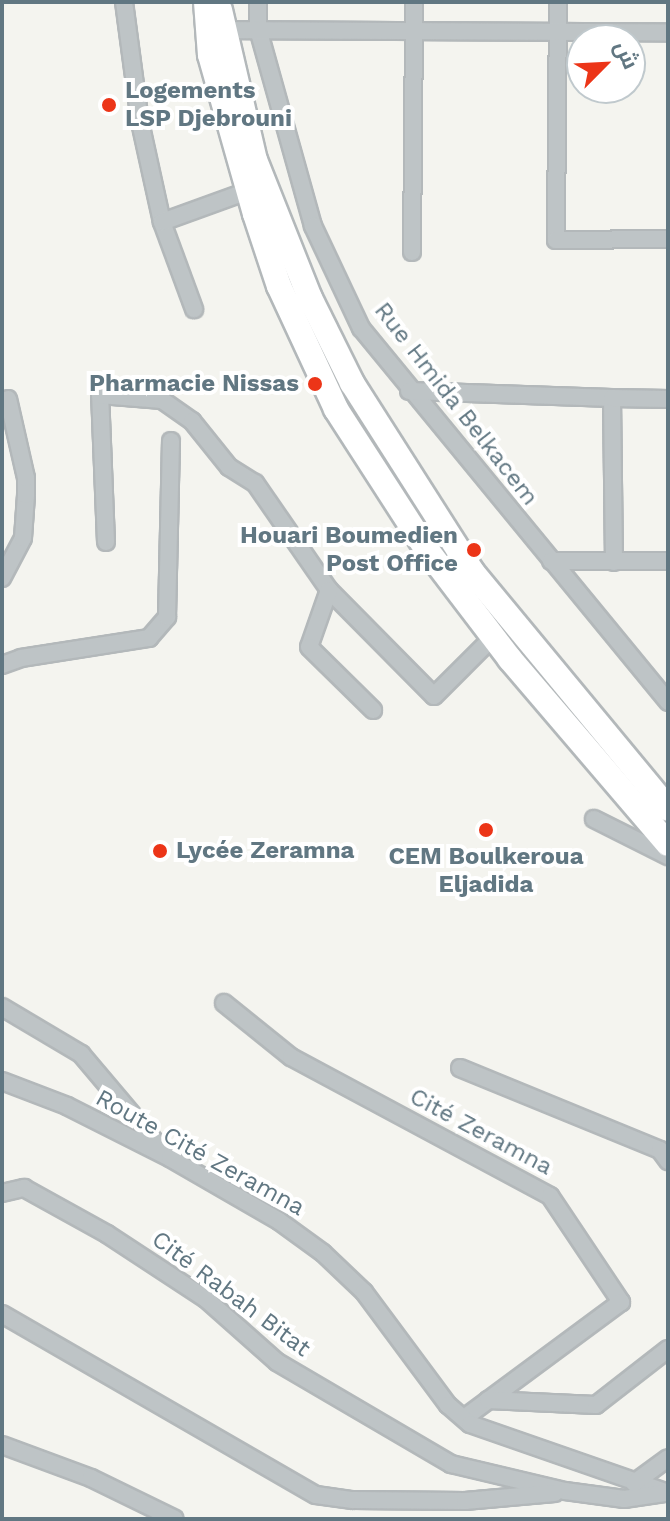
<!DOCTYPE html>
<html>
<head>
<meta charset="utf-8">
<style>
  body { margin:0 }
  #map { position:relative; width:670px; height:1521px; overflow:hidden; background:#f4f4ef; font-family:"Work Sans",Cairo,sans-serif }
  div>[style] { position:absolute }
  .roads { filter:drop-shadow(2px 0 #b3b8ba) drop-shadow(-2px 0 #b3b8ba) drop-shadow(0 2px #b3b8ba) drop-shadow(0 -2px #b3b8ba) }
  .minor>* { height:16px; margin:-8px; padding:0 8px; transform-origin:8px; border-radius:8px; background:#bec4c6 }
  .highway>* { height:24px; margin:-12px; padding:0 12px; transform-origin:12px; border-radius:12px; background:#fff }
  .dots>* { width:22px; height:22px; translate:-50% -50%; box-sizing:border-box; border:4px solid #fff; border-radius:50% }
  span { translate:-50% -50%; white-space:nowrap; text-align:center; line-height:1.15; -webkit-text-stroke:8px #fff; paint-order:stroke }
  .poi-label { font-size:24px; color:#617782; font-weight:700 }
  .left { translate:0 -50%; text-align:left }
  .right { translate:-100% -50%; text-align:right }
  .street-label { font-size:24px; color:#617782 }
  .frame { position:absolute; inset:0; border:4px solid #617782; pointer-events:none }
  .north { position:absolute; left:566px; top:24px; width:80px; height:80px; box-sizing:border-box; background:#fff; border:2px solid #c0c9cd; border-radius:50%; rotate:66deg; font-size:22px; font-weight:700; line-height:32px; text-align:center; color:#617782 }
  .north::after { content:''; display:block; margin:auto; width:28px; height:36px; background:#ec3518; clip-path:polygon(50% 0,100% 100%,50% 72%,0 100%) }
</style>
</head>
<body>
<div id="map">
  <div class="roads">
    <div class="minor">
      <div style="left:124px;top:2px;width:121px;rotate:82.4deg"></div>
      <div style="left:140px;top:122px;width:102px;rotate:77.6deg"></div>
      <div style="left:162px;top:222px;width:93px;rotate:69.8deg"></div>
      <div style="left:258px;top:2px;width:27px;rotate:90deg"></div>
      <div style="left:258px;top:29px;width:205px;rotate:74.4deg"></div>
      <div style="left:313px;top:226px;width:113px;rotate:64.8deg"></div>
      <div style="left:361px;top:328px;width:484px;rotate:50.6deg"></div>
      <div style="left:558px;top:2px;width:238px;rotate:90.5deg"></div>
      <div style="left:556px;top:240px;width:112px;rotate:-0.5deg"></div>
      <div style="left:218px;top:30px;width:450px;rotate:0.3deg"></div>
      <div style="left:162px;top:222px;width:100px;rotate:-19.9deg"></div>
      <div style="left:412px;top:252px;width:250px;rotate:-89.5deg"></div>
      <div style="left:409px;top:391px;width:203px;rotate:2deg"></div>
      <div style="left:612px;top:398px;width:164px;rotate:89.3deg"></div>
      <div style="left:612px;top:398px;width:56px;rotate:1deg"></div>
      <div style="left:106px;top:542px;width:147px;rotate:-92.3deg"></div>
      <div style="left:100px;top:395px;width:62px;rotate:4.6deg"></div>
      <div style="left:162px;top:400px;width:37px;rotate:35deg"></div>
      <div style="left:192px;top:421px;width:59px;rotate:51.2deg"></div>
      <div style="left:229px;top:467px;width:31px;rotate:32deg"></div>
      <div style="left:255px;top:483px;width:130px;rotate:55.3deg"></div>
      <div style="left:329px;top:590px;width:149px;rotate:45.3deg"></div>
      <div style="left:434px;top:696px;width:83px;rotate:-45deg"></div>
      <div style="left:551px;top:561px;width:117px"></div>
      <div style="left:2px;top:578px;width:45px;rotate:-62.3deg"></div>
      <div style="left:23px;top:538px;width:43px;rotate:-86deg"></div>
      <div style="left:26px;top:495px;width:17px;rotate:-90deg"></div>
      <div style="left:26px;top:478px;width:81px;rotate:-102.8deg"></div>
      <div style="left:329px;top:590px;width:60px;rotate:109.3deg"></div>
      <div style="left:309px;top:647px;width:90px;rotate:44.5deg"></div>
      <div style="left:2px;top:665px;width:20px;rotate:-20deg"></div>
      <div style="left:21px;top:658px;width:130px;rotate:-8.9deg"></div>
      <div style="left:149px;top:638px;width:28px;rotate:-49deg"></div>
      <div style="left:167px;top:617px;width:176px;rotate:-88.7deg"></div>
      <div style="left:594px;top:819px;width:83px;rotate:26.6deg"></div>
      <div style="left:224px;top:1003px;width:86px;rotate:38.9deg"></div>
      <div style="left:291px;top:1057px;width:294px;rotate:28.2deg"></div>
      <div style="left:550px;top:1196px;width:128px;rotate:56.2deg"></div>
      <div style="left:621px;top:1302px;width:195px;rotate:143.5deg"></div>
      <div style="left:2px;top:1007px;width:92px;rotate:30.7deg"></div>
      <div style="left:81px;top:1054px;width:127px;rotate:49.8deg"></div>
      <div style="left:460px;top:1068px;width:216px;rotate:22.3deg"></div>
      <div style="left:660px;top:1150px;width:14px;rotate:54deg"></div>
      <div style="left:2px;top:1081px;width:70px;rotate:21deg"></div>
      <div style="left:67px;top:1106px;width:115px;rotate:26.8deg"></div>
      <div style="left:170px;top:1158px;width:126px;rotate:30deg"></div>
      <div style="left:279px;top:1221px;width:54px;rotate:36deg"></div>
      <div style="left:323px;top:1253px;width:57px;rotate:43.6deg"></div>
      <div style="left:364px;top:1292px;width:141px;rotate:53.4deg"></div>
      <div style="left:448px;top:1405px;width:29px;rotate:41deg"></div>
      <div style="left:470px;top:1424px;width:210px;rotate:19.2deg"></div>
      <div style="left:2px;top:1193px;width:23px;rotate:-13deg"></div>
      <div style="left:24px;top:1188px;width:95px;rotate:29deg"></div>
      <div style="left:107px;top:1234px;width:118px;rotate:33.3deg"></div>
      <div style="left:206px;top:1299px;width:95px;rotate:41.6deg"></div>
      <div style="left:277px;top:1362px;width:202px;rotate:30.4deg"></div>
      <div style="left:451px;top:1464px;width:117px;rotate:13.3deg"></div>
      <div style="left:565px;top:1491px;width:60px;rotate:7.7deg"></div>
      <div style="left:624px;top:1499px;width:41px;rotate:-8.3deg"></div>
      <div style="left:2px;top:1314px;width:362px;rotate:30deg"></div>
      <div style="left:316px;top:1495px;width:37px;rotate:8deg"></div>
      <div style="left:353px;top:1500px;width:112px;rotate:0.5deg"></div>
      <div style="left:465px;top:1501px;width:90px;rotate:-5.1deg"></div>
      <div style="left:488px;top:1400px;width:108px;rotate:2.7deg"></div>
      <div style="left:596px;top:1405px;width:91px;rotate:-37.9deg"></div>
      <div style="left:2px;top:1445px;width:95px;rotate:20.3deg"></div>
      <div style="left:91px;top:1478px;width:93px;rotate:26deg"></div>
      <div style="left:634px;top:1483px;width:42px;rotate:-36.3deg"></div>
    </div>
    <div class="highway">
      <div style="left:206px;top:2px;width:53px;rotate:85.7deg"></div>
      <div style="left:210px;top:55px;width:165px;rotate:74.2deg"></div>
      <div style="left:255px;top:214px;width:76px;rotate:71.6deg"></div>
      <div style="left:279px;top:286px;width:136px;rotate:65.1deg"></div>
      <div style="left:336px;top:409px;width:168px;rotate:57.2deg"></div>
      <div style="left:427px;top:550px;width:137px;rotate:52.7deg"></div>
      <div style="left:510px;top:659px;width:243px;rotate:49.5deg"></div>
      <div style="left:220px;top:10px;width:154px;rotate:76.9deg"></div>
      <div style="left:255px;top:160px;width:149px;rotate:68.3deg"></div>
      <div style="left:310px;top:298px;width:95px;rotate:63.7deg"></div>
      <div style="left:352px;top:383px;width:225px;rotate:57.5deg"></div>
      <div style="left:473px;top:573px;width:306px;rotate:50.4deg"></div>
    </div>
  </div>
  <div class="dots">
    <div style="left:109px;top:105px;background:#ec3518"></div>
    <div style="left:315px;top:384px;background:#ec3518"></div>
    <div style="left:474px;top:550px;background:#ec3518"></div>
    <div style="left:486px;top:830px;background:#ec3518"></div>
    <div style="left:160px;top:851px;background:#ec3518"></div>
  </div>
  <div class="poi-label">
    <span class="left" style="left:125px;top:105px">Logements<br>LSP Djebrouni</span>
    <span class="right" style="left:299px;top:384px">Pharmacie Nissas</span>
    <span class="right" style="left:458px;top:550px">Houari Boumedien<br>Post Office</span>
    <span class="left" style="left:176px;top:851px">Lycée Zeramna</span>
    <span style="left:486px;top:871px">CEM Boulkeroua<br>Eljadida</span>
  </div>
  <div class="street-label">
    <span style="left:456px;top:404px;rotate:52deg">Rue Hmida Belkacem</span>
    <span style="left:481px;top:1132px;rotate:28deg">Cité Zeramna</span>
    <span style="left:200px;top:1153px;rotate:29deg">Route Cité Zeramna</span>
    <span style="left:231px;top:1294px;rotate:37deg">Cité Rabah Bitat</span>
  </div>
  <div class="frame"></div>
  <div class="north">ش</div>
</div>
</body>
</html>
